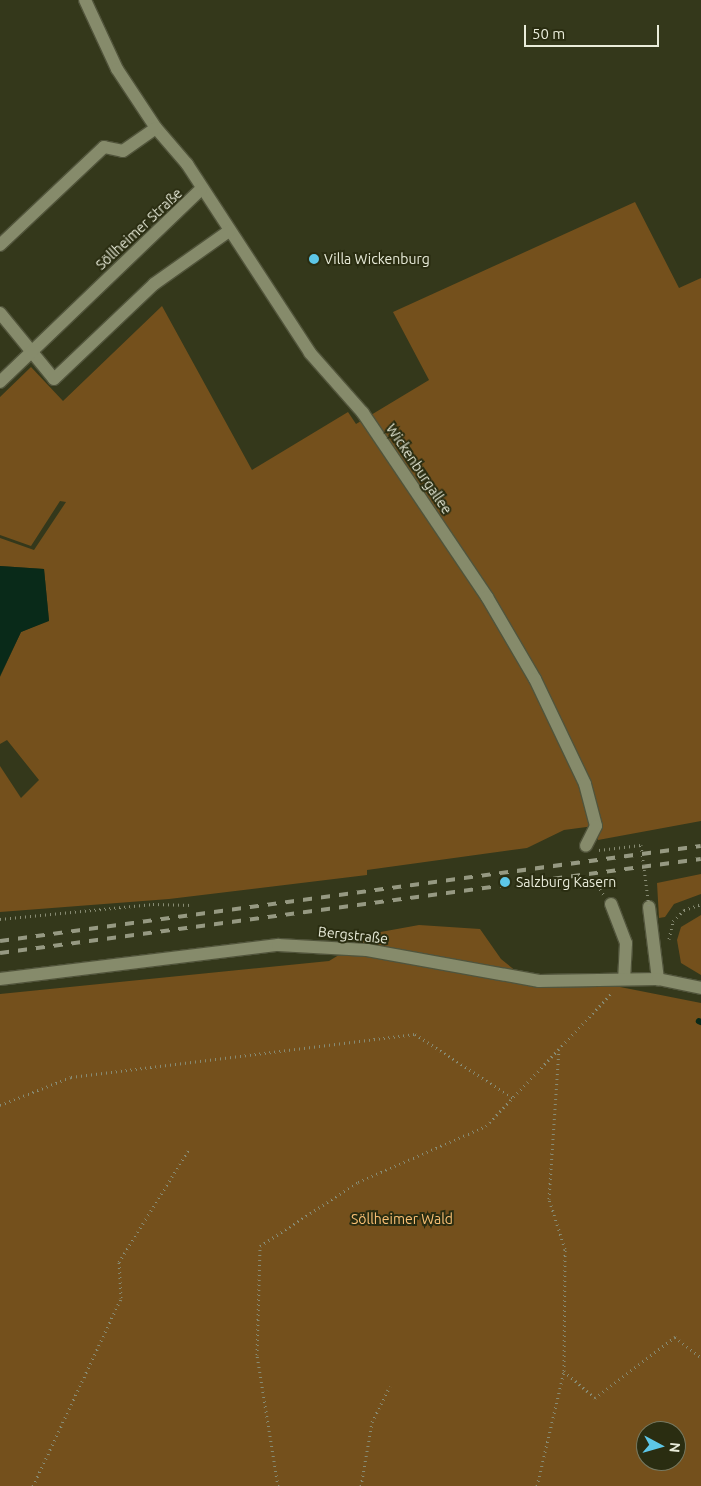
<!DOCTYPE html>
<html>
<head>
<meta charset="utf-8">
<style>
  body { margin:0 }
  #map { position:relative; width:701px; height:1486px; overflow:hidden; background:#34381b; font-family:Ubuntu,sans-serif }
  div>[style] { position:absolute }
  .green>* { inset:0; background:#74501c }
  .water>* { inset:0; background:#092a19 }
  .stream>* { height:5.5px; margin:-2.75px; padding:0 2.75px; transform-origin:2.75px; border-radius:2.75px; background:#092a19 }
  .path>* { height:3px; margin-top:-1.5px; transform-origin:0; background:repeating-linear-gradient(90deg,#878b73 0 1px,transparent 0 5px) }
  .roads { filter:drop-shadow(1px 0 #51543b) drop-shadow(-1px 0 #51543b) drop-shadow(0 1px #51543b) drop-shadow(0 -1px #51543b) }
  .minor>* { height:12px; margin:-6px; padding:0 6px; transform-origin:6px; border-radius:6px; background:#868b6b }
  .rail>* { height:4px; margin-top:-2px; transform-origin:0; background:repeating-linear-gradient(90deg,#969982 0 9px,transparent 0 18px) }
  .path-bridge>* { height:3px; margin-top:-1.5px; transform-origin:0; background:repeating-linear-gradient(90deg,#878b73 0 1px,transparent 0 5px) }
  .dots>* { width:14px; height:14px; translate:-50% -50%; box-sizing:border-box; border:2px solid #2a2d11; border-radius:50% }
  span { translate:-50% -50%; white-space:nowrap; text-align:center; line-height:1.15; -webkit-text-stroke:4px #2a2d11; paint-order:stroke }
  .street-label { font-size:14px; color:#e9ecda }
  .poi-label { font-size:14px; color:#e9ecda }
  .left { translate:0 -50%; text-align:left }
  .park-label { font-size:14px; color:#fac075 }
  .north { position:absolute; left:636px; top:1421px; width:50px; height:50px; box-sizing:border-box; background:#2a2d11; border:1px solid #767961; border-radius:50%; rotate:96deg; font-size:14px; font-weight:700; line-height:20px; text-align:center; color:#e9ecda }
  .north::after { content:''; display:block; margin:auto; width:18px; height:22px; background:#5dc7e8; clip-path:polygon(50% 0,100% 100%,50% 72%,0 100%) }
  .scale { position:absolute; left:524px; top:25px; width:135px; height:22px; box-sizing:border-box; border:2px solid #e9ecda; border-top:0; padding-left:6px; font-size:15px; line-height:18px; white-space:nowrap; color:#e9ecda; -webkit-text-stroke:4px #2a2d11; paint-order:stroke }
</style>
</head>
<body>
<div id="map">
  <div class="green">
    <div style="clip-path:polygon(635px 202px,679px 288px,701px 278px,701px 821px,598px 840px,594px 826px,564px 830px,527px 848px,367px 870px,367px 875px,169px 899px,0 912px,0 766px,21px 798px,39px 780px,7px 740px,0 744px,0 677px,21px 632px,49px 620px,44px 569px,0 566px,0 538px,34px 550px,66px 502px,60px 501px,31px 546px,0 535px,0 397px,31px 367px,63px 401px,162px 306px,252px 470px,348px 412px,356px 424px,429px 380px,393px 312px)"></div>
    <div style="clip-path:polygon(701px 874px,701px 894px,674px 904px,665px 917px,659px 918px,657px 883px)"></div>
    <div style="clip-path:polygon(701px 915px,701px 975px,681px 963px,677px 940px,681px 927px)"></div>
    <div style="clip-path:polygon(evenodd,419px 925px,480px 929px,501px 959px,537px 988px,610px 985px,701px 1003px,701px 1486px,0 1486px,0 994px,329px 961px,375px 933px,419px 925px,646px 1431px,676px 1431px,676px 1461px,646px 1461px,646px 1431px)"></div>
  </div>
  <div class="water">
    <div style="clip-path:polygon(0 566px,44px 569px,49px 621px,21px 632px,0 676px)"></div>
  </div>
  <div class="stream">
    <div style="left:699px;top:1021px;width:2px;rotate:27deg"></div>
  </div>
  <div class="path">
    <div style="left:599px;top:850px;width:42px;rotate:-6.8deg"></div>
    <div style="left:597px;top:885px;width:11px;rotate:56deg"></div>
    <div style="left:0;top:919px;width:154px;rotate:-5.6deg"></div>
    <div style="left:153px;top:904px;width:40px;rotate:1.4deg"></div>
    <div style="left:669px;top:939px;width:18px;rotate:-77deg"></div>
    <div style="left:673px;top:921px;width:16px;rotate:-45deg"></div>
    <div style="left:684px;top:910px;width:18px;rotate:-19deg"></div>
    <div style="left:0;top:1105px;width:76px;rotate:-21.5deg"></div>
    <div style="left:71px;top:1077px;width:347px;rotate:-7.1deg"></div>
    <div style="left:415px;top:1034px;width:117px;rotate:33.1deg"></div>
    <div style="left:564px;top:1371px;width:41px;rotate:41.1deg"></div>
    <div style="left:595px;top:1398px;width:101px;rotate:-37.3deg"></div>
    <div style="left:675px;top:1337px;width:33px;rotate:38deg"></div>
    <div style="left:33px;top:1486px;width:208px;rotate:-64.9deg"></div>
    <div style="left:121px;top:1298px;width:36px;rotate:-93deg"></div>
    <div style="left:119px;top:1262px;width:133px;rotate:-58.2deg"></div>
    <div style="left:278px;top:1486px;width:133px;rotate:-99.1deg"></div>
    <div style="left:257px;top:1355px;width:109px;rotate:-88.4deg"></div>
    <div style="left:260px;top:1246px;width:117px;rotate:-33.1deg"></div>
    <div style="left:358px;top:1182px;width:140px;rotate:-23.6deg"></div>
    <div style="left:486px;top:1126px;width:182px;rotate:-46.6deg"></div>
    <div style="left:361px;top:1486px;width:65px;rotate:-80.2deg"></div>
    <div style="left:372px;top:1422px;width:40px;rotate:-63.4deg"></div>
    <div style="left:537px;top:1486px;width:118px;rotate:-76.8deg"></div>
    <div style="left:564px;top:1371px;width:122px;rotate:-89.5deg"></div>
    <div style="left:565px;top:1249px;width:52px;rotate:-107.7deg"></div>
    <div style="left:549px;top:1199px;width:150px;rotate:-86.2deg"></div>
  </div>
  <div class="roads">
    <div class="minor">
      <div style="left:85px;top:0;width:76px;rotate:65.1deg"></div>
      <div style="left:117px;top:69px;width:71px;rotate:56.5deg"></div>
      <div style="left:156px;top:128px;width:48px;rotate:49.3deg"></div>
      <div style="left:187px;top:164px;width:225px;rotate:56.9deg"></div>
      <div style="left:310px;top:353px;width:80px;rotate:48.5deg"></div>
      <div style="left:363px;top:413px;width:222px;rotate:56deg"></div>
      <div style="left:487px;top:597px;width:95px;rotate:59.7deg"></div>
      <div style="left:535px;top:679px;width:116px;rotate:64.5deg"></div>
      <div style="left:585px;top:784px;width:43px;rotate:75.3deg"></div>
      <div style="left:596px;top:826px;width:22px;rotate:117deg"></div>
      <div style="left:0;top:245px;width:143px;rotate:-43.3deg"></div>
      <div style="left:104px;top:147px;width:19px;rotate:12deg"></div>
      <div style="left:123px;top:151px;width:40px;rotate:-34.9deg"></div>
      <div style="left:0;top:313px;width:85px;rotate:50.7deg"></div>
      <div style="left:54px;top:379px;width:138px;rotate:-43.5deg"></div>
      <div style="left:154px;top:284px;width:92px;rotate:-35.2deg"></div>
      <div style="left:0;top:382px;width:279px;rotate:-43.8deg"></div>
      <div style="left:611px;top:904px;width:42px;rotate:69deg"></div>
      <div style="left:626px;top:943px;width:36px;rotate:93deg"></div>
      <div style="left:649px;top:907px;width:73px;rotate:82.9deg"></div>
      <div style="left:0;top:979px;width:280px;rotate:-7deg"></div>
      <div style="left:278px;top:945px;width:89px;rotate:3.2deg"></div>
      <div style="left:367px;top:950px;width:175px;rotate:10.2deg"></div>
      <div style="left:539px;top:981px;width:119px;rotate:-1deg"></div>
      <div style="left:658px;top:979px;width:44px;rotate:11.8deg"></div>
    </div>
  </div>
  <div class="rail">
    <div style="left:0;top:941px;width:707px;rotate:-7.72deg"></div>
    <div style="left:0;top:953px;width:707px;rotate:-7.64deg"></div>
  </div>
  <div class="path-bridge">
    <div style="left:641px;top:845px;width:63px;rotate:82.6deg"></div>
  </div>
  <div class="dots">
    <div style="left:314px;top:259px;background:#5dc7e8"></div>
    <div style="left:505px;top:882px;background:#5dc7e8"></div>
  </div>
  <div class="street-label">
    <span style="left:139px;top:229px;rotate:-43deg">Söllheimer Straße</span>
    <span style="left:419px;top:469px;rotate:56deg">Wickenburgallee</span>
    <span style="left:353px;top:935px;rotate:6deg">Bergstraße</span>
  </div>
  <div class="poi-label">
    <span class="left" style="left:324px;top:259px">Villa Wickenburg</span>
    <span class="left" style="left:516px;top:882px">Salzburg Kasern</span>
  </div>
  <div class="park-label">
    <span style="left:402px;top:1219px">Söllheimer Wald</span>
  </div>
  <div class="north">N</div>
  <div class="scale">50 m</div>
</div>
</body>
</html>
